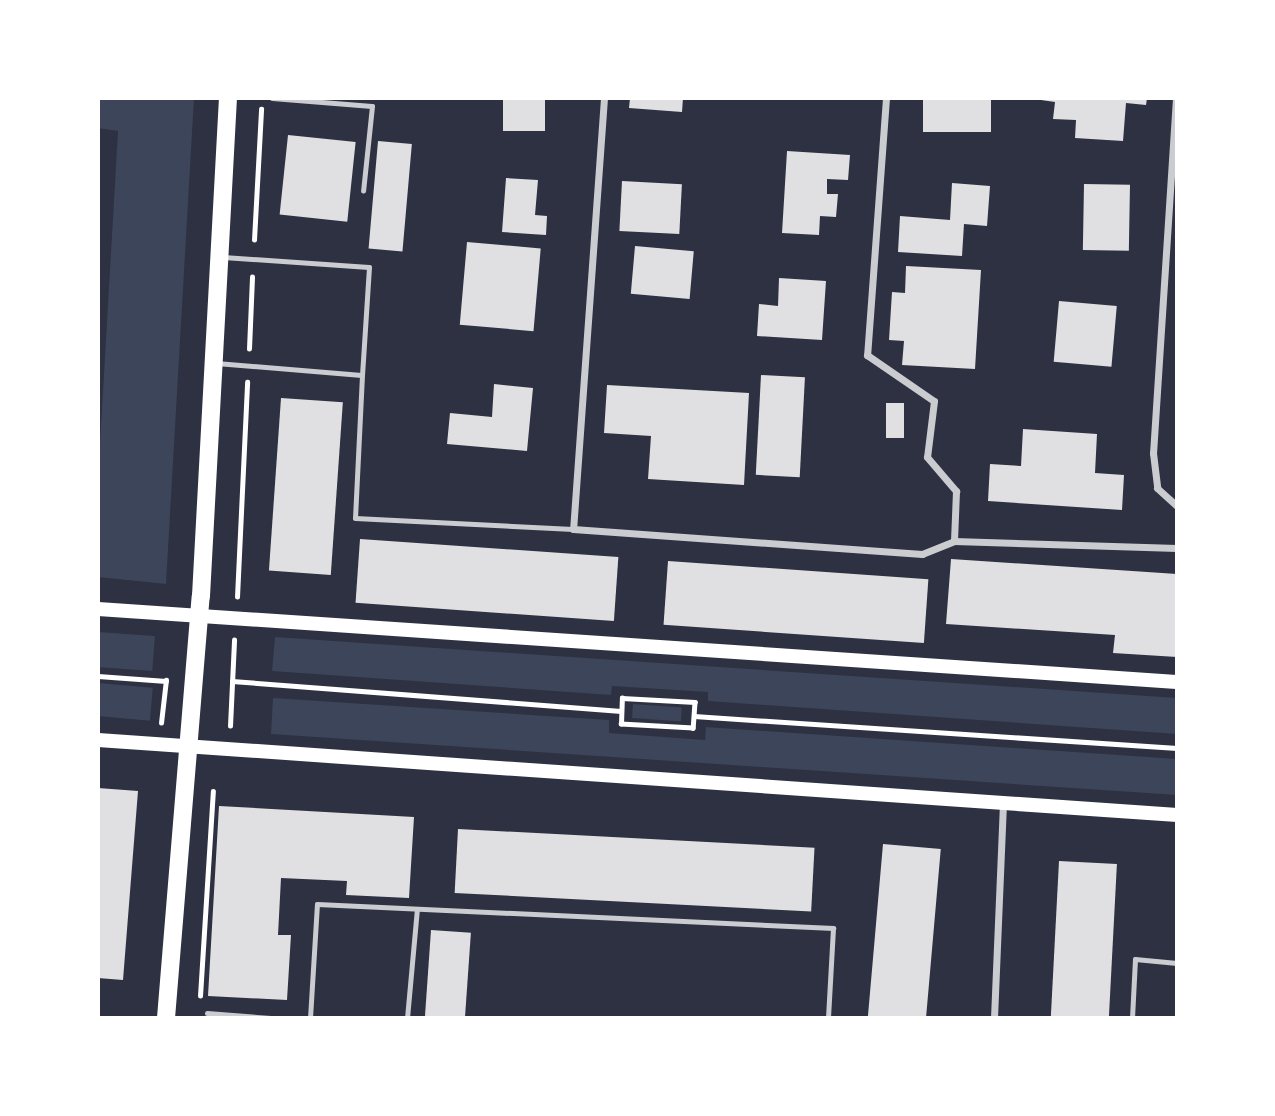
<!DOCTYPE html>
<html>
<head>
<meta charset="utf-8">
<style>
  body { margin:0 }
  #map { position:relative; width:1275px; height:1116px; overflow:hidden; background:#2d3142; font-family:"PT Serif",serif }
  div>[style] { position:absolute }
  .green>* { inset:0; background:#3c4559; transform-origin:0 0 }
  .building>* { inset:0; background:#e0e0e3; transform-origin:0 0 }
  .path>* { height:4.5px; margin:-2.25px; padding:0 2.25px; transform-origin:2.25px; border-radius:2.25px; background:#fff }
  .service>* { height:5px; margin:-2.5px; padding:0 2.5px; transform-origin:2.5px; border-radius:2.5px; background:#caccd0 }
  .minor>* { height:7px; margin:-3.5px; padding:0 3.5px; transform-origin:3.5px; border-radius:3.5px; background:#caccd0 }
  .secondary>* { height:14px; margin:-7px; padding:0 7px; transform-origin:7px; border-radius:7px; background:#fff }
  .primary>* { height:18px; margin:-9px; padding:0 9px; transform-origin:9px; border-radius:9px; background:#fff }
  span { translate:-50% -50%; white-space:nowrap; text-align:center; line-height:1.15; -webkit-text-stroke:7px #fff; paint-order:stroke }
  .frame { position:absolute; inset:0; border:100px solid #fff; pointer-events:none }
</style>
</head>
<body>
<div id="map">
  <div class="green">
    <div style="clip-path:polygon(98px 98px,194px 98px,166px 584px,98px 577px,98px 478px,118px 131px,98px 128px)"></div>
    <div style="left:98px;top:632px;width:57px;height:35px;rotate:4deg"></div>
    <div style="clip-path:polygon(275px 637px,1177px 698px,1177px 734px,708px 701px,708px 692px,612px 686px,611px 695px,272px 671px)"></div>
    <div style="left:98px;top:683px;width:55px;height:33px;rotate:5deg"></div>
    <div style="clip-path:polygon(273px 698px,609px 720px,609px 733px,705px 740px,706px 727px,1177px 759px,1177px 795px,271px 734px)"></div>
    <div style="left:633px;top:704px;width:49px;height:14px;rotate:4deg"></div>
  </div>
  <div class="building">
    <div style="left:503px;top:98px;width:42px;height:33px"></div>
    <div style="clip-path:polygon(630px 98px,683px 98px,682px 112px,629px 108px)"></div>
    <div style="left:923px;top:98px;width:68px;height:34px"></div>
    <div style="clip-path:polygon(1027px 98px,1147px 98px,1146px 105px,1126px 103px,1123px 141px,1075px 138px,1076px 120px,1053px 119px,1055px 102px)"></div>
    <div style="left:288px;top:135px;width:68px;height:80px;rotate:6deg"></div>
    <div style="left:378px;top:141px;width:34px;height:108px;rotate:5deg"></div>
    <div style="clip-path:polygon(787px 151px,850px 155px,848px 180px,827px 179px,827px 194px,838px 194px,836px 217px,820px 216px,819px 235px,782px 233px)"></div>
    <div style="clip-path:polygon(506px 178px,538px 180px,535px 215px,547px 216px,546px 235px,502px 232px)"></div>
    <div style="left:622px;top:181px;width:60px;height:50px;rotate:3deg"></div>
    <div style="clip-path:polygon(952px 183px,990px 186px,987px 226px,964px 224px,962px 256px,898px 252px,900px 216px,950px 220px)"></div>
    <div style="left:1084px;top:184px;width:46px;height:66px;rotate:1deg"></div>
    <div style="left:467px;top:242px;width:74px;height:83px;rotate:5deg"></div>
    <div style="left:635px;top:246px;width:59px;height:48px;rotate:5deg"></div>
    <div style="clip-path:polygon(906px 266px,981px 270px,975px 369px,902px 365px,904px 341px,889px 340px,892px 292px,905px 293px)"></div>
    <div style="clip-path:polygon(779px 278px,826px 281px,822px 340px,757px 336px,759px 304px,778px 306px)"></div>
    <div style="left:1059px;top:301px;width:58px;height:61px;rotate:5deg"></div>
    <div style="left:761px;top:375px;width:44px;height:100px;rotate:3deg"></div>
    <div style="clip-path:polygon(494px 384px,533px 388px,527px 451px,447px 444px,450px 413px,492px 417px)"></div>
    <div style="clip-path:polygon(607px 385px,749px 393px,744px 485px,648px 479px,651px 436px,604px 433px)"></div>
    <div style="left:281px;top:398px;width:62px;height:173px;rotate:4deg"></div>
    <div style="left:886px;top:403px;width:18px;height:35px"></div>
    <div style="clip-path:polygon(1023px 429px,1097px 434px,1095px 473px,1124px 475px,1122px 510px,988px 501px,990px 464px,1021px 466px)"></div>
    <div style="left:360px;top:539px;width:259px;height:64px;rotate:4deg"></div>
    <div style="clip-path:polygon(951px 559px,1177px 574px,1177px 657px,1113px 653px,1115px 635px,946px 624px)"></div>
    <div style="left:668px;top:561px;width:261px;height:64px;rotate:4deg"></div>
    <div style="clip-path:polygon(98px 788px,138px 791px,123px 980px,98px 978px)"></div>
    <div style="clip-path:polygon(219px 806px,414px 817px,409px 898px,346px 895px,347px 881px,281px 878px,278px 935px,291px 935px,287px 1000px,208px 996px)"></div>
    <div style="left:458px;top:829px;width:357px;height:64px;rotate:3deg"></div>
    <div style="left:883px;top:844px;width:58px;height:175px;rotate:5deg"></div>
    <div style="left:1059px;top:861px;width:58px;height:157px;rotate:3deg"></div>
    <div style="left:431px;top:930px;width:40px;height:88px;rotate:4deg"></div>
  </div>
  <div class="path">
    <div style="left:254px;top:240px;width:131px;rotate:-86.9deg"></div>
    <div style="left:249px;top:349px;width:72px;rotate:-87.6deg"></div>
    <div style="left:237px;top:597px;width:215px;rotate:-87.3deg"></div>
    <div style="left:98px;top:676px;width:68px;rotate:4.2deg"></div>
    <div style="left:232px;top:681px;width:390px;rotate:4.4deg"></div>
    <div style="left:622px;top:698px;width:73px;rotate:3.1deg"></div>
    <div style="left:695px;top:702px;width:26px;rotate:94deg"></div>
    <div style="left:693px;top:728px;width:72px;rotate:-176.8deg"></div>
    <div style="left:621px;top:724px;width:26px;rotate:-88deg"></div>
    <div style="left:694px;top:716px;width:484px;rotate:3.8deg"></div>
    <div style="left:161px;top:723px;width:43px;rotate:-83.4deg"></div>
    <div style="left:230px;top:726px;width:86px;rotate:-87.3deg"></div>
    <div style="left:200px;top:996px;width:205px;rotate:-86.4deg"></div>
  </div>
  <div class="service">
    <div style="left:272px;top:98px;width:100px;rotate:4.6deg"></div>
    <div style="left:372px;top:106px;width:85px;rotate:96deg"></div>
    <div style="left:223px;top:257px;width:146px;rotate:3.9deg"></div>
    <div style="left:369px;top:267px;width:108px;rotate:93.7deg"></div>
    <div style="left:216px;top:363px;width:146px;rotate:4.7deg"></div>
    <div style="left:362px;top:375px;width:143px;rotate:92.8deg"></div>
    <div style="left:355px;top:518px;width:218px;rotate:2.9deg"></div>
    <div style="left:207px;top:1013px;width:64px;rotate:4.5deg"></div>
    <div style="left:310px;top:1018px;width:114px;rotate:-86.5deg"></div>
    <div style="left:317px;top:904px;width:517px;rotate:2.66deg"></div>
    <div style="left:833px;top:928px;width:90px;rotate:93.2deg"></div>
    <div style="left:407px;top:1018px;width:109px;rotate:-84.8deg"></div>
    <div style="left:1132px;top:1018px;width:59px;rotate:-87.1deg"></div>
    <div style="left:1135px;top:959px;width:42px;rotate:5.4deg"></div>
  </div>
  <div class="minor">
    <div style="left:604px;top:98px;width:432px;rotate:94.1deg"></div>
    <div style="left:573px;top:529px;width:350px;rotate:4.1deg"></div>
    <div style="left:922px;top:554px;width:35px;rotate:-22deg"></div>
    <div style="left:954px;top:541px;width:223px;rotate:1.8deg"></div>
    <div style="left:886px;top:98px;width:258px;rotate:94.2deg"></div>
    <div style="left:867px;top:355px;width:81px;rotate:34.5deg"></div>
    <div style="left:934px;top:401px;width:56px;rotate:97.1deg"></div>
    <div style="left:927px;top:457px;width:45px;rotate:49.5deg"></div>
    <div style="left:956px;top:491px;width:50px;rotate:92.3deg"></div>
    <div style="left:1176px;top:98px;width:356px;rotate:93.7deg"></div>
    <div style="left:1153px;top:453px;width:35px;rotate:83deg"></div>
    <div style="left:1157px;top:488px;width:27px;rotate:42deg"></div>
    <div style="left:994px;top:1018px;width:215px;rotate:-87.6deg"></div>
  </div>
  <div class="secondary">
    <div style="left:98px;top:609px;width:1081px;rotate:3.87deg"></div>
    <div style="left:98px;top:740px;width:1082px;rotate:3.98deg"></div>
  </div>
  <div class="primary">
    <div style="left:166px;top:1018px;width:423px;rotate:-85.3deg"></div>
    <div style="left:201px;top:596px;width:499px;rotate:-86.9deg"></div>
  </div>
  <div class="frame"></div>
</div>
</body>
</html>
